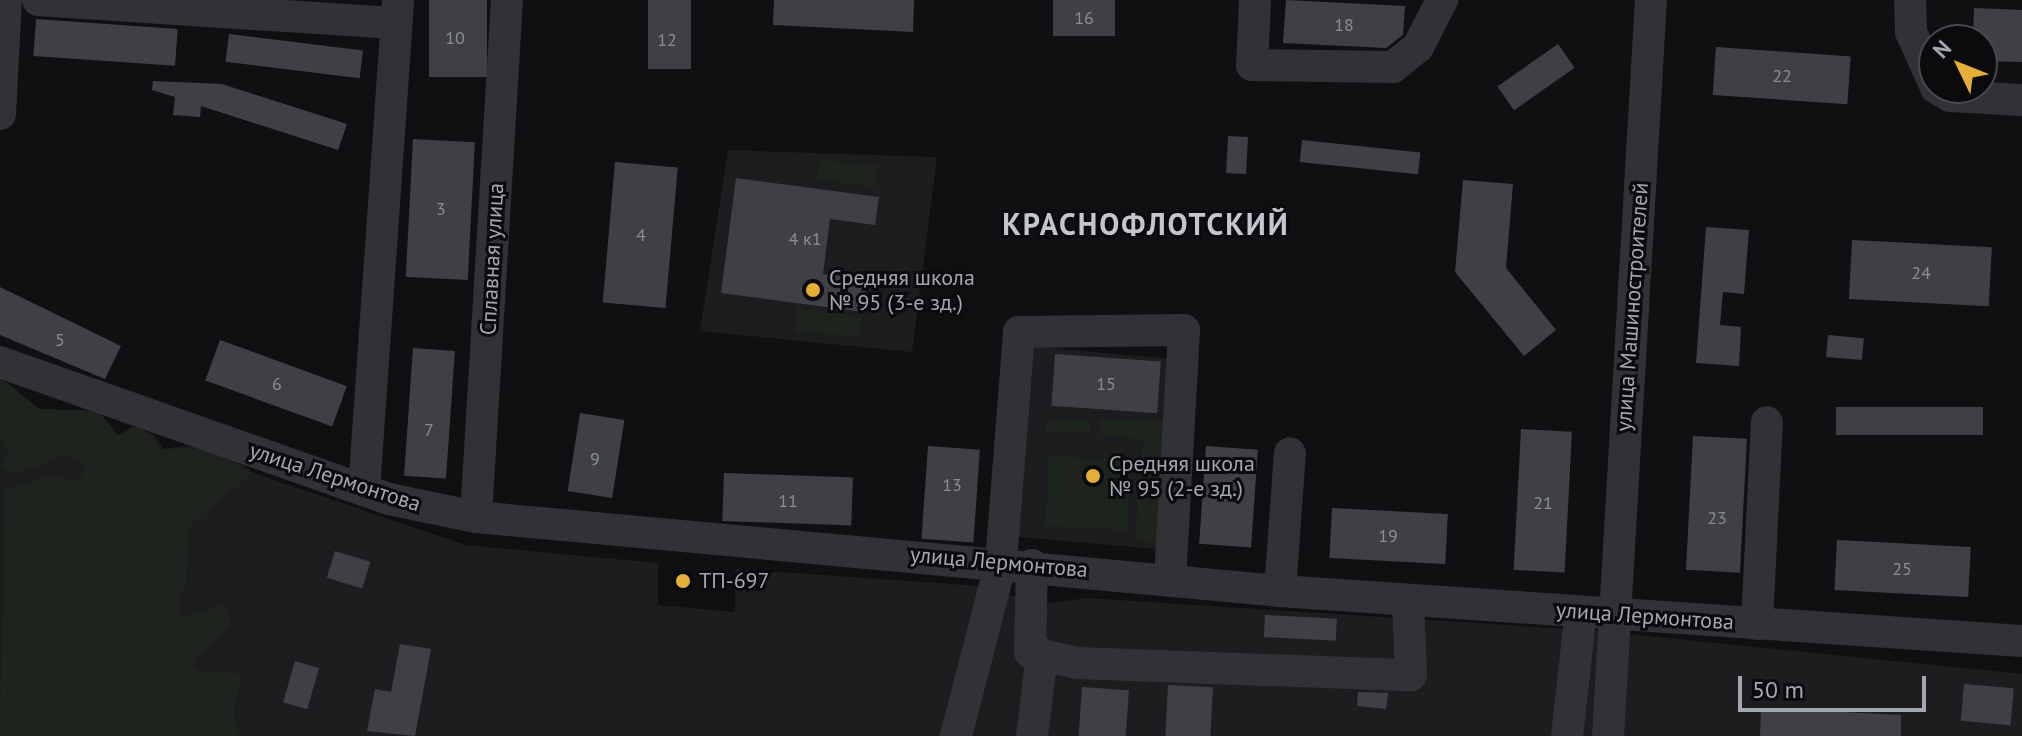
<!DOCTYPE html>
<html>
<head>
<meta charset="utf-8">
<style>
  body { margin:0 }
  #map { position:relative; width:2022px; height:736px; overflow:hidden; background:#101012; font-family:"PT Sans",sans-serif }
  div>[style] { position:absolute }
  .built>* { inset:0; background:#1d1c1f; transform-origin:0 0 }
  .green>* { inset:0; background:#1d241e; transform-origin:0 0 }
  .building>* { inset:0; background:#3f4045; transform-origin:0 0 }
  .minor>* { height:32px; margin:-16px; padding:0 16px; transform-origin:16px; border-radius:16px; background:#323236 }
  .dots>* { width:22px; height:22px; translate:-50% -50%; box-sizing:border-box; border:4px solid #0b0b0d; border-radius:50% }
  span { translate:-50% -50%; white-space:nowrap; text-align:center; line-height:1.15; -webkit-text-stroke:6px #0b0b0d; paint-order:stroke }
  .number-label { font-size:18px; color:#8a8d96 }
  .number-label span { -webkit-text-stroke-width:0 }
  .street-label { font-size:22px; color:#a3a7b1 }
  .poi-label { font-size:22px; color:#a3a7b1 }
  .left { translate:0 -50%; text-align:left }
  .district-label { font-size:30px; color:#c3c6ce; font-weight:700; letter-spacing:2px }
  .north { position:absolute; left:1918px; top:24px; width:80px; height:80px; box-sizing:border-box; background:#0b0b0d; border:2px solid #48494f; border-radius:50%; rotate:313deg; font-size:22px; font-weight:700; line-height:32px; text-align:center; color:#a3a7b1 }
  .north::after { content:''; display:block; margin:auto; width:28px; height:36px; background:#e4af36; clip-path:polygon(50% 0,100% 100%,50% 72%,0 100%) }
  .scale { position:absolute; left:1738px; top:676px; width:188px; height:36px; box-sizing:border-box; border:4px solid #a3a7b1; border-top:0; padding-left:10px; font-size:24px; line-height:28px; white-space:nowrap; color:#a3a7b1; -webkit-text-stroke:6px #0b0b0d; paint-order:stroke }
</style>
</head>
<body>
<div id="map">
  <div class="built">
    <div style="clip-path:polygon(728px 150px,937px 157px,912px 352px,700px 331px)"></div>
    <div style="left:1026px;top:346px;width:150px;height:191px;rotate:5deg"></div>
    <div style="clip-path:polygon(0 377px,39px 409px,98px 411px,118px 435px,133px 426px,154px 435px,163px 449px,190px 446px,238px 461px,253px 473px,466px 545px,658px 563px,658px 605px,735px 612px,735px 569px,980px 586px,1041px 604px,1088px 598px,1599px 631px,2022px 674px,2022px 736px,0 736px)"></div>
  </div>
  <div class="green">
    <div style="clip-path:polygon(819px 160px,878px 165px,876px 188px,817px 179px)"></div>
    <div style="clip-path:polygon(796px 308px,861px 316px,859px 336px,795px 333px)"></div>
    <div style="clip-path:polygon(0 377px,39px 409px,98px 411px,118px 435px,140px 426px,163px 449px,201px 448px,253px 473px,190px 525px,186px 585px,176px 609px,183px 618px,220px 604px,228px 613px,231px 625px,192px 661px,204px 674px,232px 670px,242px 678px,233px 710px,240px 736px,0 736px,5px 491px,44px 476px,79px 480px,87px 467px,65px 454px,21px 473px,0 469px,8px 452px,0 441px)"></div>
    <div style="clip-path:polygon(1046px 419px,1090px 420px,1090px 432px,1046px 433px)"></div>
    <div style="clip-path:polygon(1100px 420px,1166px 421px,1160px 544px,1135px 541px,1143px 440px,1100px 435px)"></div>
    <div style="left:1049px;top:456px;width:82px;height:70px;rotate:3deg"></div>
  </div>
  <div class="building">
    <div style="left:429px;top:0;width:58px;height:77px"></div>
    <div style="left:648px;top:0;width:43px;height:69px"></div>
    <div style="clip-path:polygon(774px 0,914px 0,913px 32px,773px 25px)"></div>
    <div style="left:1053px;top:0;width:62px;height:36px"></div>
    <div style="clip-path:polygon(1286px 0,1405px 6px,1403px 35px,1386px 48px,1283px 43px)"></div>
    <div style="clip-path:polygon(1974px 8px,2022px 10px,2022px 62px,1982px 61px,1982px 40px,1973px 40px)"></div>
    <div style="left:36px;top:19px;width:142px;height:37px;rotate:4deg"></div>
    <div style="left:229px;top:34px;width:135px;height:28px;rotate:7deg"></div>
    <div style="left:1558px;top:44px;width:29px;height:74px;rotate:55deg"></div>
    <div style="left:1716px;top:47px;width:135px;height:48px;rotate:4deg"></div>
    <div style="clip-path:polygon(153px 81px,222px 84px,347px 124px,338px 150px,201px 106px,200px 117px,173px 115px,175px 97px,152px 90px)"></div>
    <div style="left:1228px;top:136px;width:20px;height:37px;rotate:3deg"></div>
    <div style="left:413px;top:139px;width:62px;height:138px;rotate:3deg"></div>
    <div style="left:1302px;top:140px;width:119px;height:22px;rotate:6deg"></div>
    <div style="left:615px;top:162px;width:63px;height:141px;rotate:5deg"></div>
    <div style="clip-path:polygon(736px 178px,879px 197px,875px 225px,830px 219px,823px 274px,867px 279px,863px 312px,721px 293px)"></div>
    <div style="clip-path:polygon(1463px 180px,1513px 184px,1506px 268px,1556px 330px,1524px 356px,1455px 272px)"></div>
    <div style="clip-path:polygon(1706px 227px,1749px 230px,1744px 294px,1723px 292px,1720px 325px,1741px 327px,1739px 366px,1696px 363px)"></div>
    <div style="left:1852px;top:240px;width:140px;height:59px;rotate:3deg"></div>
    <div style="clip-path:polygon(0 287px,121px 346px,105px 379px,0 335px)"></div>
    <div style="left:1828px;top:335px;width:36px;height:22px;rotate:5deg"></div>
    <div style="left:220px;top:340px;width:135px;height:43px;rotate:20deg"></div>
    <div style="left:413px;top:348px;width:42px;height:128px;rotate:4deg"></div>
    <div style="left:1055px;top:354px;width:106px;height:52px;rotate:4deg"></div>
    <div style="left:1836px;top:407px;width:147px;height:28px"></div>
    <div style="left:580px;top:413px;width:45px;height:79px;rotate:9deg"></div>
    <div style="left:1521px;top:429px;width:51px;height:141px;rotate:3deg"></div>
    <div style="left:1693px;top:436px;width:54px;height:134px;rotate:3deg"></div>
    <div style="left:928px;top:446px;width:52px;height:93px;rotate:4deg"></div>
    <div style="left:1206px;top:446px;width:52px;height:98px;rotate:4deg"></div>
    <div style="left:724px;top:473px;width:129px;height:48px;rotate:2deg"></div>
    <div style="left:1332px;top:508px;width:116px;height:50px;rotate:3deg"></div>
    <div style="left:1837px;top:540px;width:134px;height:50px;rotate:3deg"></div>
    <div style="left:335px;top:551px;width:37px;height:28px;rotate:17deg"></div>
    <div style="left:1265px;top:615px;width:72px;height:22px;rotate:3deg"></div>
    <div style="clip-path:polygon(400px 644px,431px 649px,415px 736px,367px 731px,375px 689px,391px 692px)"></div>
    <div style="left:295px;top:661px;width:25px;height:43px;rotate:16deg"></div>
    <div style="left:1964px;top:684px;width:50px;height:37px;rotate:5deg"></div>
    <div style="left:1168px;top:685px;width:45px;height:51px;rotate:3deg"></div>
    <div style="left:1082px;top:687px;width:47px;height:49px;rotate:4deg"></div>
    <div style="clip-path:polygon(1358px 692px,1388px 693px,1386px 709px,1357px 706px)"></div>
    <div style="clip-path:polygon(1761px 708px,1901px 715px,1901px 736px,1760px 736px)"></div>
  </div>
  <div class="minor">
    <div style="left:38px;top:0;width:358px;rotate:3.7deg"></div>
    <div style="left:1255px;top:0;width:65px;rotate:92.6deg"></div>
    <div style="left:1252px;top:65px;width:141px;rotate:0.8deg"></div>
    <div style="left:1393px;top:67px;width:32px;rotate:-39deg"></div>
    <div style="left:1418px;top:47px;width:53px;rotate:-62.9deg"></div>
    <div style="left:1910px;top:0;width:32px;rotate:88deg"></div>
    <div style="left:1911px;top:32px;width:56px;rotate:65.7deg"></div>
    <div style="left:1936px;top:88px;width:16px;rotate:30deg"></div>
    <div style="left:1950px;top:96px;width:72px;rotate:3.2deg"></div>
    <div style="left:0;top:114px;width:114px;rotate:-87deg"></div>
    <div style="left:0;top:362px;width:412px;rotate:19.4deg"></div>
    <div style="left:389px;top:499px;width:89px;rotate:11.7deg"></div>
    <div style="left:476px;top:517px;width:807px;rotate:5.26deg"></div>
    <div style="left:1280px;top:591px;width:744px;rotate:3.86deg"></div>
    <div style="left:364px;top:490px;width:491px;rotate:-86deg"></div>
    <div style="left:476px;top:517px;width:518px;rotate:-86.57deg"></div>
    <div style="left:1032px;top:565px;width:87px;rotate:91.3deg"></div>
    <div style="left:1030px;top:652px;width:48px;rotate:13.2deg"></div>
    <div style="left:1077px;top:663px;width:334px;rotate:2.1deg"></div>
    <div style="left:1411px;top:675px;width:75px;rotate:-92.3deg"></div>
    <div style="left:1280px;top:591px;width:138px;rotate:-85.9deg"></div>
    <div style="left:1757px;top:624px;width:202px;rotate:-87.2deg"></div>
    <div style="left:956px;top:736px;width:180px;rotate:-75.5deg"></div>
    <div style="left:1001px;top:562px;width:231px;rotate:-85.5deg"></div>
    <div style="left:1019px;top:332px;width:165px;rotate:-0.7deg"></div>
    <div style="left:1184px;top:330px;width:249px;rotate:93.2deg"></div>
    <div style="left:1032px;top:736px;width:83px;rotate:-83deg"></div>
    <div style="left:1567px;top:736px;width:125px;rotate:-83.6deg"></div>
    <div style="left:1608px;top:736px;width:737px;rotate:-86.66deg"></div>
  </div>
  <div class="dots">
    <div style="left:813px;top:290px;background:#e4af36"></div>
    <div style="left:1093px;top:476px;background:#e4af36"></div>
    <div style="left:683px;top:581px;background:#e4af36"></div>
  </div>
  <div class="number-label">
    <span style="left:1084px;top:18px">16</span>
    <span style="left:1344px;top:25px">18</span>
    <span style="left:455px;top:38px">10</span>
    <span style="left:667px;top:40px">12</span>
    <span style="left:1782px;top:76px">22</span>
    <span style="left:441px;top:209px">3</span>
    <span style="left:641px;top:235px">4</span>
    <span style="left:805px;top:239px">4 к1</span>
    <span style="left:1921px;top:273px">24</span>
    <span style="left:60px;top:340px">5</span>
    <span style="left:277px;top:384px">6</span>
    <span style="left:1106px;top:384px">15</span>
    <span style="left:429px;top:430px">7</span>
    <span style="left:595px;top:459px">9</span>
    <span style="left:952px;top:485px">13</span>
    <span style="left:788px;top:501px">11</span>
    <span style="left:1543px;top:503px">21</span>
    <span style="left:1717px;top:518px">23</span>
    <span style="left:1388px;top:536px">19</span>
    <span style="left:1902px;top:569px">25</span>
  </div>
  <div class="street-label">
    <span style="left:492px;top:259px;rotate:-87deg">Сплавная улица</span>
    <span style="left:1632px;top:307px;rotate:-86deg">улица Машиностроителей</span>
    <span style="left:335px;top:477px;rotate:18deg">улица Лермонтова</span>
    <span style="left:999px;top:562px;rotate:5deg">улица Лермонтова</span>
    <span style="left:1645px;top:616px;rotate:4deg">улица Лермонтова</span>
  </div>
  <div class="poi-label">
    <span class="left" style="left:829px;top:290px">Средняя школа<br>№ 95 (3-е зд.)</span>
    <span class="left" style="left:1109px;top:476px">Средняя школа<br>№ 95 (2-е зд.)</span>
    <span class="left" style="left:699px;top:581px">ТП-697</span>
  </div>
  <div class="district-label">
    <span style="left:1146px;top:224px">КРАСНОФЛОТСКИЙ</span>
  </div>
  <div class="north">N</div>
  <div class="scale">50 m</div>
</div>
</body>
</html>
